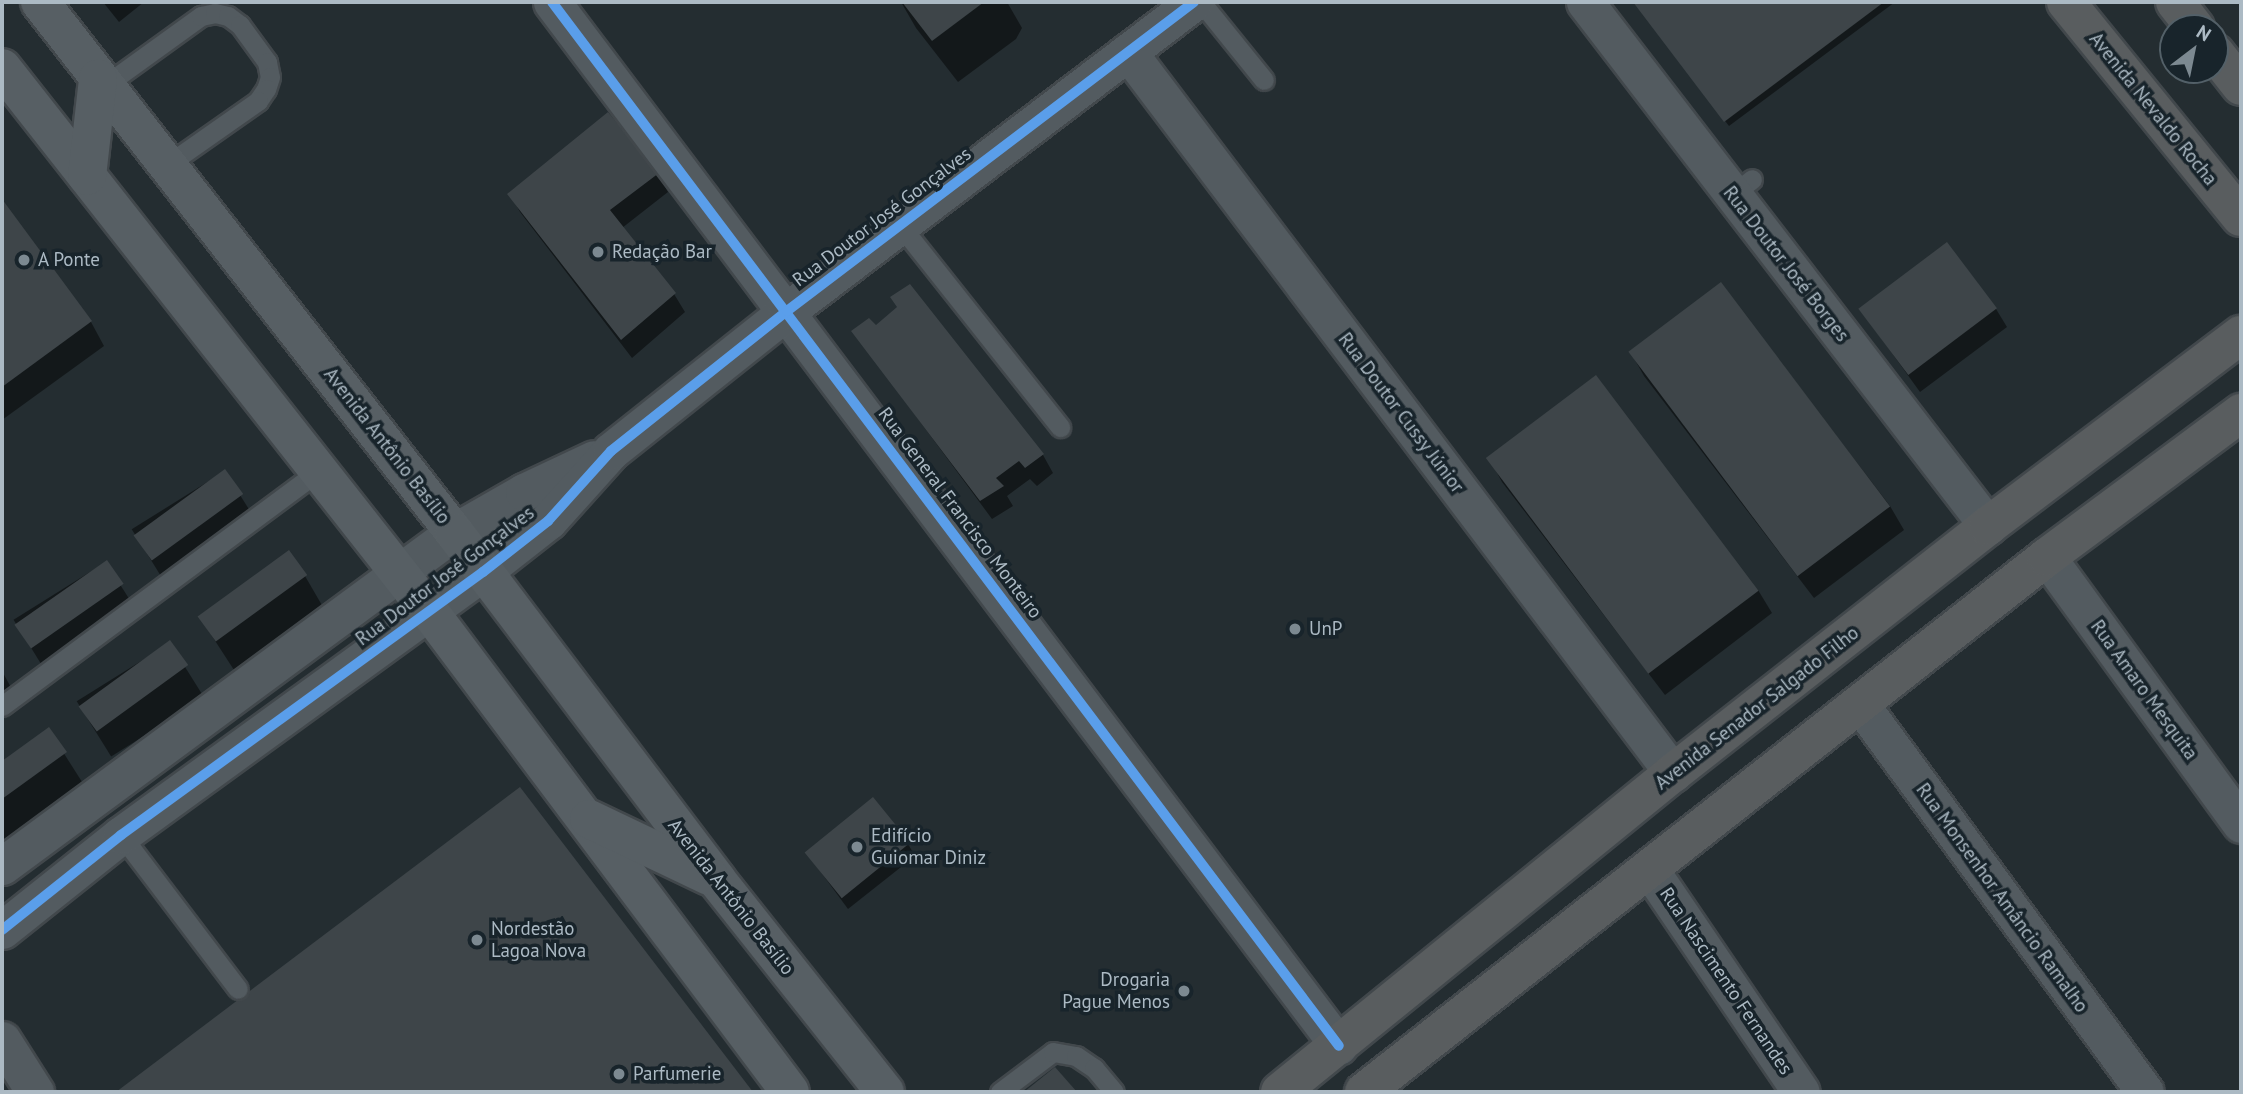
<!DOCTYPE html>
<html>
<head>
<meta charset="utf-8">
<style>
  body { margin:0 }
  #map { position:relative; width:2243px; height:1094px; overflow:hidden; background:#242d31; font-family:"PT Sans",sans-serif }
  div>[style] { position:absolute }
  .shadow>* { inset:0; background:#0007; transform-origin:0 0 }
  .building>* { inset:0; background:#3e4549; transform-origin:0 0 }
  .roads { filter:drop-shadow(2px 0 #42484c) drop-shadow(-2px 0 #42484c) drop-shadow(0 2px #42484c) drop-shadow(0 -2px #42484c) }
  .lane>* { height:19px; margin:-9.5px; padding:0 9.5px; transform-origin:9.5px; border-radius:9.5px; background:#535b60 }
  .street>* { height:37px; margin:-18.5px; padding:0 18.5px; transform-origin:18.5px; border-radius:18.5px; background:#535b60 }
  .secondary>* { height:38px; margin:-19px; padding:0 19px; transform-origin:19px; border-radius:19px; background:#575f64 }
  .highway>* { height:38px; margin:-19px; padding:0 19px; transform-origin:19px; border-radius:19px; background:#595d5f }
  .cycleway>* { height:10px; margin:-5px; padding:0 5px; transform-origin:5px; border-radius:5px; background:#5a9eea }
  .dots>* { width:19px; height:19px; translate:-50% -50%; box-sizing:border-box; border:4px solid #18242b; border-radius:50% }
  span { translate:-50% -50%; white-space:nowrap; text-align:center; line-height:1.15; -webkit-text-stroke:7px #18242b; paint-order:stroke }
  .street-label { font-size:19px; color:#acbac4 }
  .poi-label { font-size:19px; color:#acbac4 }
  .left { translate:0 -50%; text-align:left }
  .right { translate:-100% -50%; text-align:right }
  .frame { position:absolute; inset:0; border:4px solid #acbac4; pointer-events:none }
  .north { position:absolute; left:2159px; top:14px; width:70px; height:70px; box-sizing:border-box; background:#18242b; border:2px solid #536068; border-radius:50%; rotate:32deg; font-size:19px; font-weight:700; line-height:28px; text-align:center; color:#acbac4 }
  .north::after { content:''; display:block; margin:auto; width:24px; height:32px; background:#7c8991; clip-path:polygon(50% 0,100% 100%,50% 72%,0 100%) }
</style>
</head>
<body>
<div id="map">
  <div class="shadow">
    <div style="clip-path:polygon(103px 2px,144px 2px,119px 22px)"></div>
    <div style="clip-path:polygon(901px 2px,1007px 2px,1022px 28px,1016px 39px,958px 82px,916px 28px)"></div>
    <div style="clip-path:polygon(1634px 2px,1895px 2px,1729px 126px)"></div>
    <div style="clip-path:polygon(658px 174px,668px 192px,622px 228px,674px 294px,685px 312px,632px 358px,520px 212px,510px 194px)"></div>
    <div style="clip-path:polygon(2px 202px,91px 322px,104px 346px,2px 420px)"></div>
    <div style="clip-path:polygon(1721px 284px,1890px 506px,1904px 530px,1814px 598px,1644px 376px,1631px 353px)"></div>
    <div style="clip-path:polygon(898px 308px,1043px 455px,1053px 473px,1037px 486px,1030px 479px,1007px 496px,1013px 506px,992px 519px,853px 331px,876px 327px)"></div>
    <div style="clip-path:polygon(1860px 309px,1996px 309px,2007px 327px,1920px 392px)"></div>
    <div style="clip-path:polygon(1489px 458px,1758px 590px,1772px 613px,1665px 695px,1502px 482px)"></div>
    <div style="left:225px;top:471px;width:66px;height:110px;rotate:58deg"></div>
    <div style="left:106px;top:562px;width:65px;height:109px;rotate:58deg"></div>
    <div style="clip-path:polygon(305px 576px,323px 607px,234px 670px,199px 616px)"></div>
    <div style="left:170px;top:643px;width:65px;height:110px;rotate:58deg"></div>
    <div style="clip-path:polygon(2px 671px,20px 704px,2px 717px)"></div>
    <div style="clip-path:polygon(49px 730px,84px 785px,2px 843px,2px 763px)"></div>
    <div style="clip-path:polygon(520px 789px,751px 1092px,119px 1092px)"></div>
    <div style="clip-path:polygon(908px 844px,915px 856px,848px 909px,806px 852px)"></div>
  </div>
  <div class="building">
    <div style="clip-path:polygon(902px 2px,984px 2px,932px 41px)"></div>
    <div style="clip-path:polygon(1633px 2px,1884px 2px,1724px 122px)"></div>
    <div style="clip-path:polygon(608px 112px,659px 173px,610px 210px,676px 293px,621px 340px,507px 194px)"></div>
    <div style="clip-path:polygon(2px 199px,92px 321px,2px 387px)"></div>
    <div style="left:1947px;top:242px;width:83px;height:111px;rotate:53deg"></div>
    <div style="left:1721px;top:282px;width:281px;height:116px;rotate:53deg"></div>
    <div style="clip-path:polygon(910px 284px,1044px 454px,1025px 468px,1019px 461px,996px 478px,1004px 486px,980px 501px,851px 331px,869px 318px,876px 325px,897px 307px,890px 297px)"></div>
    <div style="left:1596px;top:375px;width:270px;height:138px;rotate:53deg"></div>
    <div style="left:225px;top:469px;width:31px;height:113px;rotate:54deg"></div>
    <div style="left:289px;top:550px;width:31px;height:113px;rotate:54deg"></div>
    <div style="left:107px;top:560px;width:29px;height:113px;rotate:55deg"></div>
    <div style="left:170px;top:640px;width:31px;height:113px;rotate:54deg"></div>
    <div style="clip-path:polygon(49px 727px,67px 752px,2px 799px,2px 761px)"></div>
    <div style="clip-path:polygon(520px 787px,753px 1092px,116px 1092px)"></div>
    <div style="left:873px;top:797px;width:59px;height:88px;rotate:51deg"></div>
    <div style="clip-path:polygon(1055px 1067px,1077px 1092px,1024px 1092px)"></div>
  </div>
  <div class="roads">
    <div class="lane">
      <div style="left:1201px;top:2px;width:100px;rotate:51.1deg"></div>
      <div style="left:104px;top:86px;width:120px;rotate:-35.8deg"></div>
      <div style="left:201px;top:16px;width:14px;rotate:-12deg"></div>
      <div style="left:215px;top:13px;width:13px;rotate:13deg"></div>
      <div style="left:228px;top:16px;width:15px;rotate:37deg"></div>
      <div style="left:240px;top:25px;width:46px;rotate:53.9deg"></div>
      <div style="left:267px;top:62px;width:15px;rotate:79deg"></div>
      <div style="left:270px;top:77px;width:13px;rotate:108deg"></div>
      <div style="left:266px;top:89px;width:14px;rotate:124deg"></div>
      <div style="left:258px;top:101px;width:111px;rotate:144.9deg"></div>
      <div style="left:1733px;top:194px;width:24px;rotate:-38deg"></div>
      <div style="left:900px;top:225px;width:258px;rotate:51.6deg"></div>
      <div style="left:2px;top:706px;width:395px;rotate:-36.6deg"></div>
      <div style="left:121px;top:835px;width:193px;rotate:52.8deg"></div>
      <div style="left:1000px;top:1092px;width:66px;rotate:-37deg"></div>
      <div style="left:1053px;top:1052px;width:23px;rotate:10deg"></div>
      <div style="left:1076px;top:1056px;width:22px;rotate:34deg"></div>
      <div style="left:1094px;top:1068px;width:31px;rotate:50deg"></div>
    </div>
    <div class="street">
      <div style="left:552px;top:2px;width:1307px;rotate:52.99deg"></div>
      <div style="left:1585px;top:2px;width:661px;rotate:52.44deg"></div>
      <div style="left:1128px;top:52px;width:904px;rotate:52.91deg"></div>
      <div style="left:2047px;top:557px;width:330px;rotate:54deg"></div>
      <div style="left:1860px;top:704px;width:481px;rotate:53.7deg"></div>
      <div style="left:2px;top:866px;width:562px;rotate:-36.46deg"></div>
      <div style="left:454px;top:532px;width:81px;rotate:-29.7deg"></div>
      <div style="left:524px;top:492px;width:77px;rotate:-25.2deg"></div>
      <div style="left:1650px;top:870px;width:268px;rotate:55.8deg"></div>
      <div style="left:2px;top:930px;width:152px;rotate:-38.6deg"></div>
      <div style="left:121px;top:835px;width:447px;rotate:-36deg"></div>
      <div style="left:483px;top:572px;width:83px;rotate:-38.1deg"></div>
      <div style="left:548px;top:521px;width:94px;rotate:-48deg"></div>
      <div style="left:611px;top:451px;width:225px;rotate:-38.5deg"></div>
      <div style="left:787px;top:311px;width:511px;rotate:-37.21deg"></div>
      <div style="left:2px;top:1040px;width:62px;rotate:57.6deg"></div>
    </div>
    <div class="secondary">
      <div style="left:40px;top:2px;width:673px;rotate:52.01deg"></div>
      <div style="left:454px;top:532px;width:435px;rotate:52.9deg"></div>
      <div style="left:716px;top:879px;width:272px;rotate:51.6deg"></div>
      <div style="left:2px;top:68px;width:691px;rotate:51.82deg"></div>
      <div style="left:429px;top:611px;width:601px;rotate:53.11deg"></div>
      <div style="left:87px;top:176px;width:98px;rotate:-83.5deg"></div>
      <div style="left:589px;top:819px;width:133px;rotate:25.4deg"></div>
    </div>
    <div class="highway">
      <div style="left:2066px;top:2px;width:277px;rotate:50.9deg"></div>
      <div style="left:2175px;top:2px;width:33px;rotate:52deg"></div>
      <div style="left:2215px;top:53px;width:42px;rotate:51.8deg"></div>
      <div style="left:1280px;top:1092px;width:506px;rotate:-39.07deg"></div>
      <div style="left:1673px;top:773px;width:400px;rotate:-38.1deg"></div>
      <div style="left:1988px;top:526px;width:317px;rotate:-37.1deg"></div>
      <div style="left:1364px;top:1092px;width:868px;rotate:-38.07deg"></div>
      <div style="left:2047px;top:557px;width:242px;rotate:-36.6deg"></div>
    </div>
  </div>
  <div class="cycleway">
    <div style="left:552px;top:2px;width:1307px;rotate:52.99deg"></div>
    <div style="left:2px;top:930px;width:152px;rotate:-38.6deg"></div>
    <div style="left:121px;top:835px;width:447px;rotate:-36deg"></div>
    <div style="left:483px;top:572px;width:83px;rotate:-38.1deg"></div>
    <div style="left:548px;top:521px;width:94px;rotate:-48deg"></div>
    <div style="left:611px;top:451px;width:225px;rotate:-38.5deg"></div>
    <div style="left:787px;top:311px;width:511px;rotate:-37.21deg"></div>
  </div>
  <div class="dots">
    <div style="left:598px;top:252px;background:#7c8991"></div>
    <div style="left:24px;top:260px;background:#7c8991"></div>
    <div style="left:1295px;top:629px;background:#7c8991"></div>
    <div style="left:857px;top:847px;background:#7c8991"></div>
    <div style="left:477px;top:940px;background:#7c8991"></div>
    <div style="left:1184px;top:991px;background:#7c8991"></div>
    <div style="left:619px;top:1074px;background:#7c8991"></div>
  </div>
  <div class="street-label">
    <span style="left:2153px;top:109px;rotate:51deg">Avenida Nevaldo Rocha</span>
    <span style="left:882px;top:217px;rotate:-37deg">Rua Doutor José Gonçalves</span>
    <span style="left:1786px;top:264px;rotate:52deg">Rua Doutor José Borges</span>
    <span style="left:1401px;top:413px;rotate:53deg">Rua Doutor Cussy Júnior</span>
    <span style="left:387px;top:446px;rotate:52deg">Avenida Antônio Basílio</span>
    <span style="left:960px;top:513px;rotate:53deg">Rua General Francisco Monteiro</span>
    <span style="left:445px;top:576px;rotate:-37deg">Rua Doutor José Gonçalves</span>
    <span style="left:2144px;top:690px;rotate:54deg">Rua Amaro Mesquita</span>
    <span style="left:1757px;top:708px;rotate:-38deg">Avenida Senador Salgado Filho</span>
    <span style="left:731px;top:897px;rotate:52deg">Avenida Antônio Basílio</span>
    <span style="left:2002px;top:898px;rotate:54deg">Rua Monsenhor Amâncio Ramalho</span>
    <span style="left:1726px;top:981px;rotate:56deg">Rua Nascimento Fernandes</span>
  </div>
  <div class="poi-label">
    <span class="left" style="left:612px;top:252px">Redação Bar</span>
    <span class="left" style="left:38px;top:260px">A Ponte</span>
    <span class="left" style="left:1309px;top:629px">UnP</span>
    <span class="left" style="left:871px;top:847px">Edifício<br>Guiomar Diniz</span>
    <span class="left" style="left:491px;top:940px">Nordestão<br>Lagoa Nova</span>
    <span class="right" style="left:1170px;top:991px">Drogaria<br>Pague Menos</span>
    <span class="left" style="left:633px;top:1074px">Parfumerie</span>
  </div>
  <div class="frame"></div>
  <div class="north">N</div>
</div>
</body>
</html>
